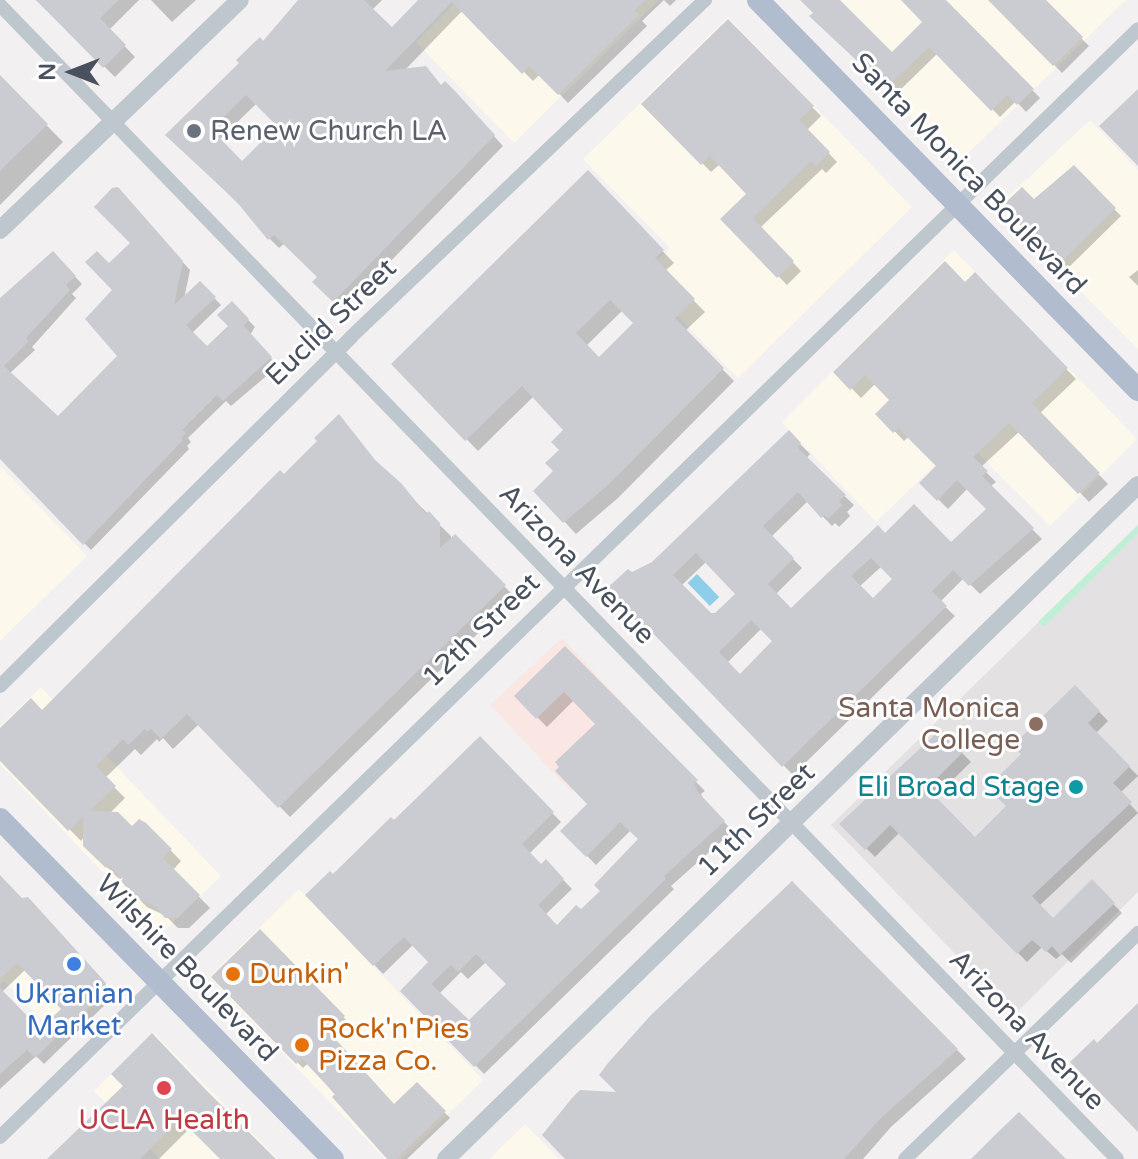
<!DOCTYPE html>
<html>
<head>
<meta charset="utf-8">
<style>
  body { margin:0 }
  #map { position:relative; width:1138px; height:1159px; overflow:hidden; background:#f2f0f0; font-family:"Varela Round",sans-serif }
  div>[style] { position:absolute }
  .commercial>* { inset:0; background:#fcf8eb }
  .education>* { inset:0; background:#e3e1e2 }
  .medical>* { inset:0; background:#fae6e2; transform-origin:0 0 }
  .green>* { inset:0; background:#c0eed7 }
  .water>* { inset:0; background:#8fceea; transform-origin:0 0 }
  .shadow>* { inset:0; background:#0003 }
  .building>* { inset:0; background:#caccd2 }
  .minor>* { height:14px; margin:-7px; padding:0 7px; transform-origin:7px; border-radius:7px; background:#bec6ce }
  .tertiary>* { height:18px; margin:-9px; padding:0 9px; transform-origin:9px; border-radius:9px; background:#bec6ce }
  .primary>* { height:22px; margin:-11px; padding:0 11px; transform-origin:11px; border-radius:11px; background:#b1bcce }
  .dots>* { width:22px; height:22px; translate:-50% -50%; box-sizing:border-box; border:4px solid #fff; border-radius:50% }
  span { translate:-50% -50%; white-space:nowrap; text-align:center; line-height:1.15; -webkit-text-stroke:6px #fff; paint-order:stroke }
  .worship-label { font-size:28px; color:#5b616d }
  .left { translate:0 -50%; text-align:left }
  .street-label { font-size:28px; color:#48515d }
  .education-label { font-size:28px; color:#785e54 }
  .right { translate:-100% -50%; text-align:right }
  .culture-label { font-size:28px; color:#0d838f }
  .food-label { font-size:28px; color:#c56008 }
  .shop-label { font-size:28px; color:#366cbe }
  .health-label { font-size:28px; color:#be3a42 }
  .north { position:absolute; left:32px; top:32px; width:80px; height:80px; -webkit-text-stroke:6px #fff; paint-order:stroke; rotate:270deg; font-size:22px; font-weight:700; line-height:32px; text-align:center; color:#48515d }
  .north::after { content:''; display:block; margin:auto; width:28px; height:36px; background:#48515d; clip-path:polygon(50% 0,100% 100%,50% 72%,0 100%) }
</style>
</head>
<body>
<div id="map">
  <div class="commercial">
    <div style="clip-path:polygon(458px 0,659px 0,514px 143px,416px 42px)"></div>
    <div style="clip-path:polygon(799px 0,1126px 0,957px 164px)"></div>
    <div style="clip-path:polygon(728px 17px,912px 207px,738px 378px,640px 277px,670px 248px,583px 159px)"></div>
    <div style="clip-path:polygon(1090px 120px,1138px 170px,1138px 349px,997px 207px)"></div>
    <div style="clip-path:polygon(954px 250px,1137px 439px,1050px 526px,963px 438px,876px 522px,782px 422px)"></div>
    <div style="clip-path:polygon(0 466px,87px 556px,0 641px)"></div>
    <div style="clip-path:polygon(41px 687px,221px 876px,161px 934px,0 764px,0 726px)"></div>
    <div style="clip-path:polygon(0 875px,111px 988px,60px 1038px,4px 981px,0 984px)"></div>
    <div style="clip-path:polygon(299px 889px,483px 1080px,402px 1159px,385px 1159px,209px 977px)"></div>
    <div style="clip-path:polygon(153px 1032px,278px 1159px,160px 1159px,94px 1091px)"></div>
    <div style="clip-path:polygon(525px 1124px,559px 1159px,489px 1159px)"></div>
  </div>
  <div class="education">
    <div style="clip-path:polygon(1138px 525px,1138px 892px,1014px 1015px,831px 825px)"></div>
  </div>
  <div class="medical">
    <div style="left:562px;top:638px;width:119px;height:98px;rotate:47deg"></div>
  </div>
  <div class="green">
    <div style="clip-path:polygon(1138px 525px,1138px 533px,1044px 627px,1038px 622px)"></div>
  </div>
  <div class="water">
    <div style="left:697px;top:574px;width:32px;height:13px;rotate:46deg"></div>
  </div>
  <div class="shadow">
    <div style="clip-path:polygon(36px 0,139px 0,109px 30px,135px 57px,115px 77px)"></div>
    <div style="clip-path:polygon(151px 0,196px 0,172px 22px)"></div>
    <div style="clip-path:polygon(evenodd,301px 0,382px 0,372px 10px,392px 30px,421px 0,676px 0,670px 6px,664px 0,642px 21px,647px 26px,568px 103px,540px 74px,533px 81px,463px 10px,404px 71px,442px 87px,463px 102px,503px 146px,343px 310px,315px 282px,319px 277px,285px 243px,279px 248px,256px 225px,258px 223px,168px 135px,263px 43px,301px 0,257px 103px,280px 126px,242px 163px,219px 140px,257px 103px)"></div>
    <div style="clip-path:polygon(803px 0,838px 0,892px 55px,925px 22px,903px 0,944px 0,1040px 98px,1026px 112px,1016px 101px,1000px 117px,938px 53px,895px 95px,812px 16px,816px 13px)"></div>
    <div style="clip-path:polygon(991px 0,1044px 0,1089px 46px,1062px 73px)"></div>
    <div style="clip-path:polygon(728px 22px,821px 116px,807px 130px,837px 162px,826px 173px,822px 169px,760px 228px,801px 271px,787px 285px,723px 219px,749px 194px,720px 164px,711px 172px,644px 104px)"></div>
    <div style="clip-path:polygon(0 78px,63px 142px,0 205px)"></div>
    <div style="clip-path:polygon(1073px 167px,1121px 216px,1066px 270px,1005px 206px,1034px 201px)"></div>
    <div style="clip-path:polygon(evenodd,588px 173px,674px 263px,665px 271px,705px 312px,685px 331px,734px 381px,618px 498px,576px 534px,536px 491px,556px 472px,566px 430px,534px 396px,478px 451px,394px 364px,588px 173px,623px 310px,636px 323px,599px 359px,587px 345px,623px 310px)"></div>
    <div style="clip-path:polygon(117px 190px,190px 270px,184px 299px,200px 283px,221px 305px,192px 333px,207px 349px,231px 326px,232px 303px,255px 327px,250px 335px,278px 366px,231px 406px,226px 401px,188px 438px,191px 442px,187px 446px,189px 449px,91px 550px,0 458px,0 304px,53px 253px,82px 284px,72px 294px,76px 298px,32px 347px,35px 350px,9px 374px,58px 419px,120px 356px,109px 266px,133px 243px)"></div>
    <div style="clip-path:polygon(1138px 270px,1138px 286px,1129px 277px)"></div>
    <div style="clip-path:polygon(evenodd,975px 275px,1076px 379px,1039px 414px,1108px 484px,1089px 502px,1020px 431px,981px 467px,996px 482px,990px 487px,1042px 539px,980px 594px,964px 578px,940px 602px,955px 616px,793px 775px,655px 633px,652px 635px,608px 590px,653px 564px,789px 433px,810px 454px,806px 459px,854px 505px,847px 512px,850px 516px,839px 527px,835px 523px,832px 526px,808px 501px,771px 537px,802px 568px,776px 594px,791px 611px,885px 536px,951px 545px,988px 509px,968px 488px,948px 509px,922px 483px,939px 466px,909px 436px,904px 441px,878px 414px,892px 400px,876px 383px,861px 398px,836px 372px,975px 275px,706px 562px,738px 594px,716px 615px,710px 615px,681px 586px,706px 562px,975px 275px,882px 566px,895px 579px,873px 601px,859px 587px,882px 566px,975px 275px,762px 628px,775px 641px,740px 676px,727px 663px,762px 628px)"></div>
    <div style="clip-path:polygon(349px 428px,382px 469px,451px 536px,451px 541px,455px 537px,515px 597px,290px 817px,199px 724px,173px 749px,163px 738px,159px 742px,157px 739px,141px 755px,135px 749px,105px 778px,125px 798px,109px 814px,132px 829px,145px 824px,181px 861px,173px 870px,210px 908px,189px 928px,178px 928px,166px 916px,147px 907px,85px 845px,85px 836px,81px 841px,0 758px,0 731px,42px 712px,284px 476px)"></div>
    <div style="clip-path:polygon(evenodd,565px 649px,705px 791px,701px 794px,706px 804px,733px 831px,671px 886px,674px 889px,484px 1074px,402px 991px,431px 962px,414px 944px,383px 974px,308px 895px,394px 823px,480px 739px,561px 822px,529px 854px,541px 866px,546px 862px,572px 889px,545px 915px,557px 928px,581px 912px,602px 891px,641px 839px,631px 830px,596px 865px,563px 831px,590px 805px,598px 724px,574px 700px,547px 727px,516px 696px,565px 649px,486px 962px,509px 984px,469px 1023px,439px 994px,461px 972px,468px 979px,486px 962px)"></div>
    <div style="clip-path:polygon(1075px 687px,1108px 721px,1096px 733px,1138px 776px,1120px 793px,1138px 813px,1039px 906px,1053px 920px,1092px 882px,1122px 913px,1071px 963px,1062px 954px,1056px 959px,1042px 947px,1027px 962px,900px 832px,875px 857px,842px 824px,941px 732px,971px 762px,934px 798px,975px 840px,1008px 806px,1024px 754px)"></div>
    <div style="clip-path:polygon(evenodd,0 878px,21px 900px,35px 907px,112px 993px,112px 998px,44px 1064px,36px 1056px,0 1089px,0 878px,26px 969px,64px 1009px,40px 1032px,2px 992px,26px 969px)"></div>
    <div style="clip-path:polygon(792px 883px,966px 1059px,891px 1127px,863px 1159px,569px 1159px)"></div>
    <div style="clip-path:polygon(260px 932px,349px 1023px,333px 1039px,394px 1106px,417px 1084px,450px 1118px,407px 1159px,390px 1159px,308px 1063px,303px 1068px,214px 977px)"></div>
    <div style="clip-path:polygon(126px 1086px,274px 1159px,222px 1159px,191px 1127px,159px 1159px,50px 1159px)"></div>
  </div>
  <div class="building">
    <div style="clip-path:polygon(36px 0,119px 0,100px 18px,126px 45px,103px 68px)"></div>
    <div style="clip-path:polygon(evenodd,298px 0,364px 0,392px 27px,418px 0,646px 0,634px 11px,639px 15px,558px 95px,529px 66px,522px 74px,452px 2px,385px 71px,426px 66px,441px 85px,445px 81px,454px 90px,495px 135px,333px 302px,312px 282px,317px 277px,274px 235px,268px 240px,236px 201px,165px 135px,239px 63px,236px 60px,260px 37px,263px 41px,298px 0,246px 95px,277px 126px,242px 161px,211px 129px,246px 95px)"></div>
    <div style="clip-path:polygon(800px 0,840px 0,892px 52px,922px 22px,901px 0,946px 0,1034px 89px,1017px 105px,1007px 95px,991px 111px,929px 47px,886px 88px,809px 16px,813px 13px)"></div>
    <div style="clip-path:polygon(988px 0,1046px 0,1083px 37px,1053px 66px)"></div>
    <div style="clip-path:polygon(728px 19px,814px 106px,799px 120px,830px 152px,816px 166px,811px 161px,753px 218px,794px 261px,777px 278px,720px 219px,746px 194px,710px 156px,701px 165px,641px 104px)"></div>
    <div style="clip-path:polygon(0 75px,48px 124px,0 171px)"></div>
    <div style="clip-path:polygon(1138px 89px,1138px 166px,1099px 126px)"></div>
    <div style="clip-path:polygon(1074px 165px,1116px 208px,1058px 265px,1002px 206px,1022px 187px,1034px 199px)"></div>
    <div style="clip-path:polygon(evenodd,588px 170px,664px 250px,655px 258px,695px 299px,675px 318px,724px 368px,606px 487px,563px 523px,533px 491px,553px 471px,545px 463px,559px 450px,551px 442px,563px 430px,522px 386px,465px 441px,391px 364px,588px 170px,610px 300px,633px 323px,599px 357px,576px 333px,610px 300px)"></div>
    <div style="clip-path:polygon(118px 187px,183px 261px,174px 305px,200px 281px,216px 297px,186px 325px,207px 346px,228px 326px,217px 315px,232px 301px,249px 319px,244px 326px,272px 357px,223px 401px,217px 395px,182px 430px,186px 433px,181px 438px,183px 440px,83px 545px,0 459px,0 298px,53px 251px,76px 276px,66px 285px,70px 290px,26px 338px,29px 341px,4px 366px,58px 416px,117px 356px,85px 319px,112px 290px,85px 262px,97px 251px,109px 263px,130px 243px,94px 207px,112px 188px)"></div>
    <div style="clip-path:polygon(evenodd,945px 261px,965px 282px,975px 272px,1068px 368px,1032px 403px,1100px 473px,1078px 494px,1009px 423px,973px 457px,988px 471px,982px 476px,1034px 528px,969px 586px,953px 570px,932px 591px,947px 606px,782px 767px,644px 624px,642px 627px,605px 590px,628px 569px,632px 572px,652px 562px,789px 430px,801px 443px,798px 448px,846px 495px,839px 501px,842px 505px,828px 519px,825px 515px,821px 518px,798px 492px,763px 526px,794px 558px,768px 584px,791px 608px,878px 525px,885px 533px,914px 504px,951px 542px,986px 509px,957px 480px,937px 501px,919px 483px,936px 466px,898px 428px,893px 433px,875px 414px,889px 400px,865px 375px,850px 390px,833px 372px,945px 261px,696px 553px,735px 594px,715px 613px,711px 613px,673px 575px,696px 553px,945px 261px,871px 558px,892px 579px,873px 598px,851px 576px,871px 558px,945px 261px,751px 620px,772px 641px,740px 674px,719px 652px,751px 620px)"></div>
    <div style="clip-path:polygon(339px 414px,375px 460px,401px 483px,426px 514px,429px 511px,440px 523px,440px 548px,455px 534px,506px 585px,278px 808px,187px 714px,161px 739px,151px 729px,147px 732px,145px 729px,128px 745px,123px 739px,96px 766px,116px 786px,90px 811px,118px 812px,132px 826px,139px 819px,146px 823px,172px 849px,163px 858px,200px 895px,178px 918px,165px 918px,156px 907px,134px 897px,109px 865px,106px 868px,83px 846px,83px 817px,68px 831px,0 761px,0 728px,31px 698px,42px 710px,280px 470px,284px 474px,317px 441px,314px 438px)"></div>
    <div style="clip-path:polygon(evenodd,565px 646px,698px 780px,694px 784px,698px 792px,725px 821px,664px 876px,666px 879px,474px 1067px,400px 991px,428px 962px,404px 937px,373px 966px,305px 895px,330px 871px,333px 874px,391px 817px,394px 820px,480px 736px,554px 812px,522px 844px,541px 864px,546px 859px,564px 879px,538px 905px,557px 925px,576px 905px,581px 909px,600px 891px,594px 885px,638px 839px,620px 822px,586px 857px,560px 831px,587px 804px,555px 771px,559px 767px,555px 762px,595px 724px,564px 692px,536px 719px,514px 696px,565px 646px,476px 954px,506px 984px,469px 1020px,431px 984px,451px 965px,458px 972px,476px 954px)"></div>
    <div style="clip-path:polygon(1075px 685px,1100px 711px,1088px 723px,1130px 766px,1113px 783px,1132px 802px,1032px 896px,1053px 918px,1092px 879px,1115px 903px,1060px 955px,1052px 946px,1046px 952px,1032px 940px,1017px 954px,890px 825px,865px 850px,839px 824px,941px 729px,963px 752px,927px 788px,975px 837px,1006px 806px,994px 795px,1001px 789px,996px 779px,1021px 754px,1012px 746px)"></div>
    <div style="clip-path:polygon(0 875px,22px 898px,28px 897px,106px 983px,105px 991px,35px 1058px,27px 1050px,0 1074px,0 988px,40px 1029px,61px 1009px,17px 963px,0 979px)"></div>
    <div style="clip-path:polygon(792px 881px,958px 1049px,881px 1118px,844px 1159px,565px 1159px,542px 1135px,572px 1098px,580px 1090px,616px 1092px,599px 1075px,608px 1063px,650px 1016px)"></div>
    <div style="clip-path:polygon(260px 929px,345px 1016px,329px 1032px,394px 1104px,417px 1082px,446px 1111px,396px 1159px,387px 1159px,332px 1097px,335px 1094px,302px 1059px,296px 1064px,211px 977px)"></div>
    <div style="clip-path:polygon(1138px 1003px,1138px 1132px,1070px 1062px,1094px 1039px,1097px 1043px)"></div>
    <div style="clip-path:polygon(152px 1033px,208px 1092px,276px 1159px,220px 1159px,180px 1119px,140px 1159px,47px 1159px,123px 1086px,111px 1074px)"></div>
    <div style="clip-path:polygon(1019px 1112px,1066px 1159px,971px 1159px,996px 1134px)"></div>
  </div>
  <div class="minor">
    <div style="left:0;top:5px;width:1606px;rotate:45.93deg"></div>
    <div style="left:0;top:686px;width:495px;rotate:-44.8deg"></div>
    <div style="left:351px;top:337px;width:489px;rotate:-43.6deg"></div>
    <div style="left:0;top:1137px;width:1588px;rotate:-44.23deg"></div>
    <div style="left:905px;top:1159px;width:325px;rotate:-44.1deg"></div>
  </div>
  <div class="tertiary">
    <div style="left:0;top:230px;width:332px;rotate:-43.8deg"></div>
    <div style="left:446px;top:1159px;width:966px;rotate:-44.25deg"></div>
  </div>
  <div class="primary">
    <div style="left:758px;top:0;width:545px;rotate:45.74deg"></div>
    <div style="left:0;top:819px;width:476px;rotate:45.6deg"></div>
  </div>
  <div class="dots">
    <div style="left:194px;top:131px;background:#6b7280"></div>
    <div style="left:1036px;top:724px;background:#8d6e63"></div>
    <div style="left:1076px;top:787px;background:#0f9aa8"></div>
    <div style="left:74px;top:964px;background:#3f7fe0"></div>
    <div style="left:233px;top:974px;background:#e8710a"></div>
    <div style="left:302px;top:1045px;background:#e8710a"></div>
    <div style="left:164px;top:1088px;background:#e0444e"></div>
  </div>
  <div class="worship-label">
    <span class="left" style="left:210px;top:131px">Renew Church LA</span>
  </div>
  <div class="street-label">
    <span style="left:969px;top:174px;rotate:46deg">Santa Monica Boulevard</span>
    <span style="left:331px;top:322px;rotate:-44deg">Euclid Street</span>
    <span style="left:577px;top:564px;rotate:46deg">Arizona Avenue</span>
    <span style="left:481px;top:630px;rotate:-44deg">12th Street</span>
    <span style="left:756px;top:820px;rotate:-44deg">11th Street</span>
    <span style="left:187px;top:968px;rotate:46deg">Wilshire Boulevard</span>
    <span style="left:1027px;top:1030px;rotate:46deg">Arizona Avenue</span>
  </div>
  <div class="education-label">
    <span class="right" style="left:1020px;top:724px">Santa Monica<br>College</span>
  </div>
  <div class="culture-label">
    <span class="right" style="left:1060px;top:787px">Eli Broad Stage</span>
  </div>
  <div class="food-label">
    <span class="left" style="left:249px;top:974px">Dunkin'</span>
    <span class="left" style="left:318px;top:1045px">Rock'n'Pies<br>Pizza Co.</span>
  </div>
  <div class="shop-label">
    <span style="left:74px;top:1010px">Ukranian<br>Market</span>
  </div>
  <div class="health-label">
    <span style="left:164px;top:1120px">UCLA Health</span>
  </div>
  <div class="north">N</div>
</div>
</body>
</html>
